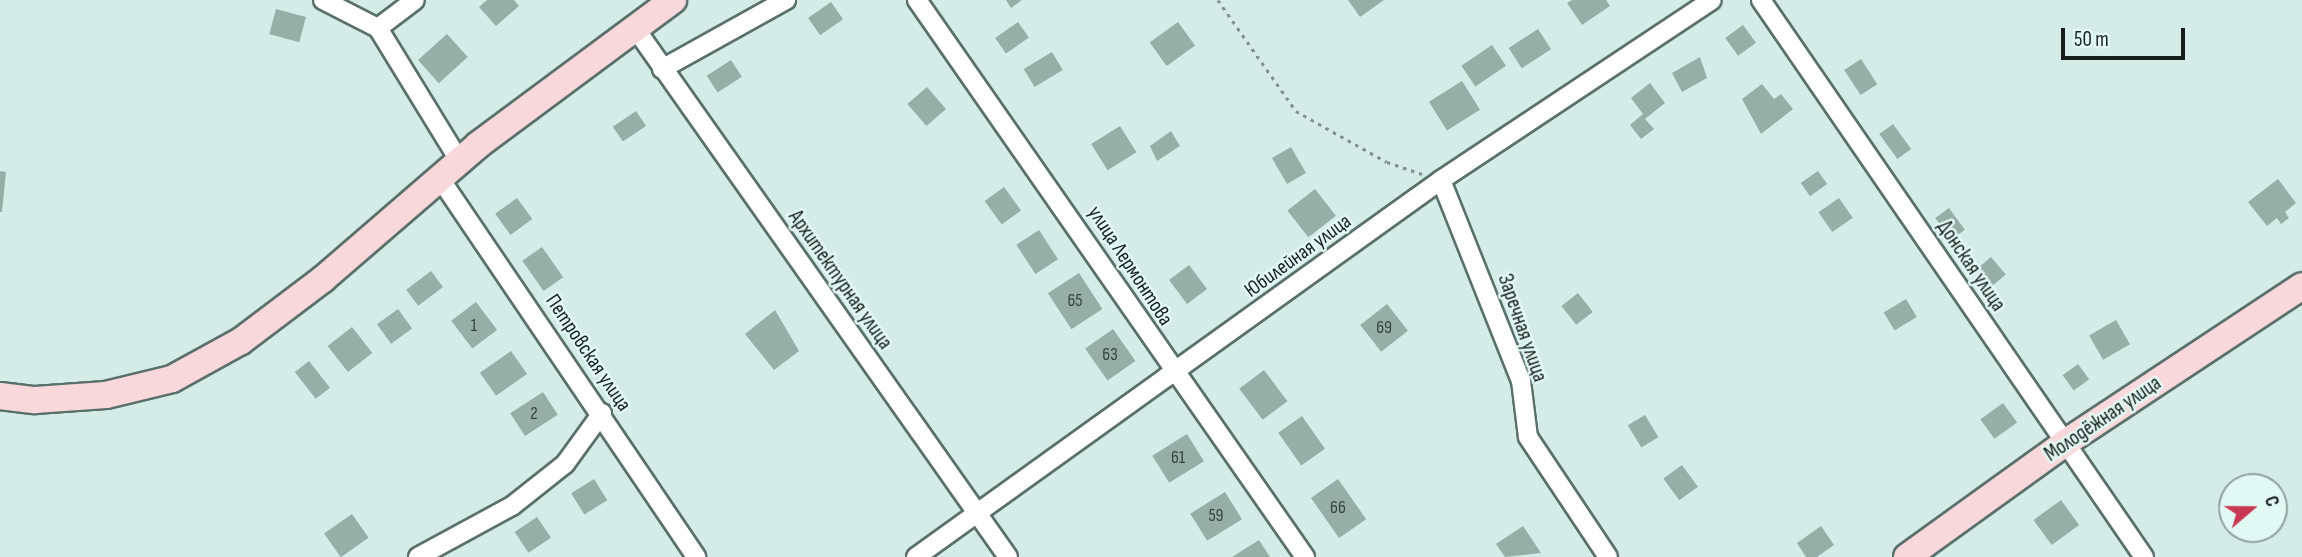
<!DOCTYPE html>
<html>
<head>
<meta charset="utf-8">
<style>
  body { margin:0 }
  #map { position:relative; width:2302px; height:557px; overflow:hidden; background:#d4ece5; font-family:"Sofia Sans Condensed",sans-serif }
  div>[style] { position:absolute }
  .building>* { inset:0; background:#97aea7; transform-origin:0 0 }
  .path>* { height:2.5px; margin-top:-1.25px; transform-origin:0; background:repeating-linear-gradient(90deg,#82938e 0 3.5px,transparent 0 8.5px) }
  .roads { filter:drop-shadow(2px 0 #5a706a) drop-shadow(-2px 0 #5a706a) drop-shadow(0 2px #5a706a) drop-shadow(0 -2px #5a706a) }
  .street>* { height:18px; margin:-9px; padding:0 9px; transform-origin:9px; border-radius:9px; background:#fff }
  .secondary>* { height:26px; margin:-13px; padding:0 13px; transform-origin:13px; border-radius:13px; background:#f9d8db }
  span { translate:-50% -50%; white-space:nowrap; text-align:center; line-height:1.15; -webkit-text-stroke:5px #e1f9f2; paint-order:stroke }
  .number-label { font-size:18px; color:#36433f }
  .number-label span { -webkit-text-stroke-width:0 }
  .street-label { font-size:21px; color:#161f1c }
  .north { position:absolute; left:2218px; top:473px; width:70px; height:70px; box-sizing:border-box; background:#e1f9f2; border:2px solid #90a29c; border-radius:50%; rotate:70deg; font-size:19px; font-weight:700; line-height:28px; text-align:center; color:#161f1c }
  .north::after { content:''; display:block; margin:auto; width:24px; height:32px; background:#c83852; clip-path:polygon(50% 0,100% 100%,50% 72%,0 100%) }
  .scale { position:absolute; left:2061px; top:28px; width:124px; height:32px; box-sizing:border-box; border:4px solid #161f1c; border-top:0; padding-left:9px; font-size:21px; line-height:24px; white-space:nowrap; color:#161f1c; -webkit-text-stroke:5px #e1f9f2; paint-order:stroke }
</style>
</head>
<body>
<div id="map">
  <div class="building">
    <div style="clip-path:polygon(487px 0,514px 0,519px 6px,496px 26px,479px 7px)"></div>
    <div style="clip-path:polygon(1006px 0,1022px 0,1011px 8px)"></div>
    <div style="clip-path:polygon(1348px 0,1384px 0,1360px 17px)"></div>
    <div style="clip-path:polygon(1572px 0,1606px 0,1610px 6px,1582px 25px,1567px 3px)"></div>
    <div style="left:831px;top:2px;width:21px;height:28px;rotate:55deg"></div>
    <div style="left:276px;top:9px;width:31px;height:26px;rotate:15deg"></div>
    <div style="left:1018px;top:22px;width:19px;height:28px;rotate:55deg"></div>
    <div style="left:1178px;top:22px;width:29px;height:35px;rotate:54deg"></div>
    <div style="left:1743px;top:25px;width:22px;height:22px;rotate:54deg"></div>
    <div style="left:1538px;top:29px;width:24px;height:35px;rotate:57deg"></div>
    <div style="left:447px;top:34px;width:31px;height:39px;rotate:48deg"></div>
    <div style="left:1492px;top:45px;width:25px;height:37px;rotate:56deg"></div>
    <div style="left:1052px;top:52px;width:21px;height:33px;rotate:59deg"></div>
    <div style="clip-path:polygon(1700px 57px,1707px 78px,1682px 92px,1672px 73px)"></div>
    <div style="left:1861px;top:59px;width:30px;height:20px;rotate:57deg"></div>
    <div style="left:731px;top:60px;width:20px;height:29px;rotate:57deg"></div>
    <div style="left:1462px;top:81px;width:34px;height:39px;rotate:58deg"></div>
    <div style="clip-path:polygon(1650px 83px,1665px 103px,1645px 119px,1654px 129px,1641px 139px,1630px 125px,1643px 114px,1631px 98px)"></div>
    <div style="clip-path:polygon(1762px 84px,1774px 99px,1781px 94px,1793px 109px,1761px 134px,1742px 99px)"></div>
    <div style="left:927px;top:87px;width:29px;height:26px;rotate:49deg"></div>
    <div style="left:636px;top:111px;width:18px;height:28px;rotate:56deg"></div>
    <div style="left:1893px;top:124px;width:31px;height:17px;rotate:54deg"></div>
    <div style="left:1120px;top:126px;width:31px;height:34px;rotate:58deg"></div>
    <div style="clip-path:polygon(1171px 131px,1180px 146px,1157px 161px,1150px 146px)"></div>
    <div style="left:1291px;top:147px;width:30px;height:22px;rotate:60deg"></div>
    <div style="clip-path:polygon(0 171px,6px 172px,2px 212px,0 212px)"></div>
    <div style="left:1818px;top:171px;width:16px;height:21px;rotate:55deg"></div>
    <div style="clip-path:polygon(2278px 179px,2296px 203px,2285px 212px,2289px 218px,2281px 224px,2277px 218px,2267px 226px,2248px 202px)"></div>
    <div style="left:1004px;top:187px;width:29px;height:24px;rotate:54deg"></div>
    <div style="left:1315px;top:189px;width:34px;height:35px;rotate:52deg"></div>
    <div style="left:517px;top:198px;width:26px;height:27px;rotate:54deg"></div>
    <div style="left:1839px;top:198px;width:24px;height:25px;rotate:55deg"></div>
    <div style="left:1949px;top:208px;width:27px;height:17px;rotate:54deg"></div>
    <div style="left:1039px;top:230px;width:35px;height:27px;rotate:57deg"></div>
    <div style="left:542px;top:247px;width:37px;height:24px;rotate:55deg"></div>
    <div style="left:1991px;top:257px;width:23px;height:17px;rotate:50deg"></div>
    <div style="left:1189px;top:265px;width:30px;height:25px;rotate:53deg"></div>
    <div style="left:431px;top:271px;width:20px;height:31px;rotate:53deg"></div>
    <div style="left:1079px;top:273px;width:43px;height:37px;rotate:57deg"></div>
    <div style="left:1578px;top:293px;width:24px;height:21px;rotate:52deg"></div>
    <div style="left:1906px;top:299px;width:21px;height:26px;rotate:59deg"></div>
    <div style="left:476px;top:302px;width:35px;height:31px;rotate:53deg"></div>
    <div style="left:1387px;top:304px;width:34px;height:34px;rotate:52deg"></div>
    <div style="left:398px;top:309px;width:24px;height:26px;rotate:54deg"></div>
    <div style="clip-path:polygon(775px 310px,799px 351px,774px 370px,745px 334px)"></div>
    <div style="left:2116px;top:320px;width:28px;height:31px;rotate:60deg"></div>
    <div style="left:352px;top:327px;width:33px;height:31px;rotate:52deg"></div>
    <div style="left:1113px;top:329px;width:39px;height:34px;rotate:55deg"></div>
    <div style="left:511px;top:351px;width:28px;height:38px;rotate:55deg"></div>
    <div style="left:309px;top:361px;width:34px;height:18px;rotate:52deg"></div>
    <div style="left:2078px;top:364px;width:19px;height:19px;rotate:54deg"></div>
    <div style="left:1264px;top:370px;width:39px;height:31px;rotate:53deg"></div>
    <div style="left:543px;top:392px;width:27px;height:39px;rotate:57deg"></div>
    <div style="left:2003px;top:403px;width:24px;height:28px;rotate:54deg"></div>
    <div style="left:1645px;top:415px;width:26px;height:20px;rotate:59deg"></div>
    <div style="left:1302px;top:416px;width:40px;height:29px;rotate:55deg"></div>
    <div style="left:1187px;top:434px;width:32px;height:41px;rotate:58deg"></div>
    <div style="left:1682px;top:465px;width:27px;height:23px;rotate:54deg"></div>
    <div style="left:594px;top:479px;width:25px;height:27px;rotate:58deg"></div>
    <div style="left:1338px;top:479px;width:49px;height:33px;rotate:55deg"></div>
    <div style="left:1225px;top:492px;width:32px;height:41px;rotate:58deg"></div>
    <div style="left:2061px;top:500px;width:31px;height:34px;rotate:54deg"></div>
    <div style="left:352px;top:514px;width:29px;height:34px;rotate:55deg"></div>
    <div style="left:537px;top:517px;width:25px;height:27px;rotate:56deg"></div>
    <div style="clip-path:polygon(1523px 526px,1541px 553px,1505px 557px,1496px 544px)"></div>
    <div style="clip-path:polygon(1821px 526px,1834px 545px,1817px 557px,1806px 557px,1797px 543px)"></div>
    <div style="clip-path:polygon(1259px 540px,1270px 557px,1232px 557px)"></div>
  </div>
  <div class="path">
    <div style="left:1218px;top:0;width:136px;rotate:54.9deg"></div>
    <div style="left:1296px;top:111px;width:104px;rotate:29.3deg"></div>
    <div style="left:1387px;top:162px;width:37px;rotate:19deg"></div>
  </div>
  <div class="roads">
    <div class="street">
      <div style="left:323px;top:0;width:62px;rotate:27deg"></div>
      <div style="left:378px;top:28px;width:46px;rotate:-37.1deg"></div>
      <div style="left:917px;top:0;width:679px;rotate:55.14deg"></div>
      <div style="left:1761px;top:0;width:676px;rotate:55.49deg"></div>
      <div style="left:378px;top:28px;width:155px;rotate:58.5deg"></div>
      <div style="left:635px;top:28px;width:647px;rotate:54.81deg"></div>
      <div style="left:662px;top:69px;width:142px;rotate:-29.1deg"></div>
      <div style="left:439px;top:177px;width:459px;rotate:55.9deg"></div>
      <div style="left:1441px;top:180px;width:216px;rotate:68.3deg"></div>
      <div style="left:1521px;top:381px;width:56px;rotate:82.9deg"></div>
      <div style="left:1528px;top:437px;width:144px;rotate:56.3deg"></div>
      <div style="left:418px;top:557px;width:107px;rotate:-28.5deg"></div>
      <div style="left:512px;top:506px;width:68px;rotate:-38.4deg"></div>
      <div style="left:565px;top:464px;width:63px;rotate:-54deg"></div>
      <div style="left:916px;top:557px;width:646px;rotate:-35.68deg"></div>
      <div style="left:1441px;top:180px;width:325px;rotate:-33.6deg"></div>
    </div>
    <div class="secondary">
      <div style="left:0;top:396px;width:35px;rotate:7deg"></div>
      <div style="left:35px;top:400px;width:71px;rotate:-4deg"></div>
      <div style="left:106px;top:395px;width:68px;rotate:-13.6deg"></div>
      <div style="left:172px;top:379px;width:79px;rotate:-28.8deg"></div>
      <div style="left:241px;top:341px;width:103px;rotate:-37.1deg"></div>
      <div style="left:323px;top:279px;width:205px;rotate:-40.8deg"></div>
      <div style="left:478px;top:145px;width:243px;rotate:-36.6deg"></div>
      <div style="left:1907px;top:557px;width:195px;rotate:-35.8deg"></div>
      <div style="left:2065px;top:443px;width:284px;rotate:-33.5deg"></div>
    </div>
  </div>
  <div class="number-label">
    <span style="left:1075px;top:301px">65</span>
    <span style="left:474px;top:326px">1</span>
    <span style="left:1384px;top:328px">69</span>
    <span style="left:1110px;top:355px">63</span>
    <span style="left:534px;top:414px">2</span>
    <span style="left:1178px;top:458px">61</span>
    <span style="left:1338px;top:508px">66</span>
    <span style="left:1216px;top:516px">59</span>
  </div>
  <div class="street-label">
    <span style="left:1298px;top:256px;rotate:-36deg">Юбилейная улица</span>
    <span style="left:1130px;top:266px;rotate:57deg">улица Лермонтова</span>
    <span style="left:1971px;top:266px;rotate:56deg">Донская улица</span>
    <span style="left:840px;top:280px;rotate:55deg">Архитектурная улица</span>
    <span style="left:1522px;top:328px;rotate:71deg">Заречная улица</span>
    <span style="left:588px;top:353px;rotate:56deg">Петровская улица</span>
    <span style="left:2103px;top:419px;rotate:-34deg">Молодёжная улица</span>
  </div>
  <div class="north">С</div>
  <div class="scale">50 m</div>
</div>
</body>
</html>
